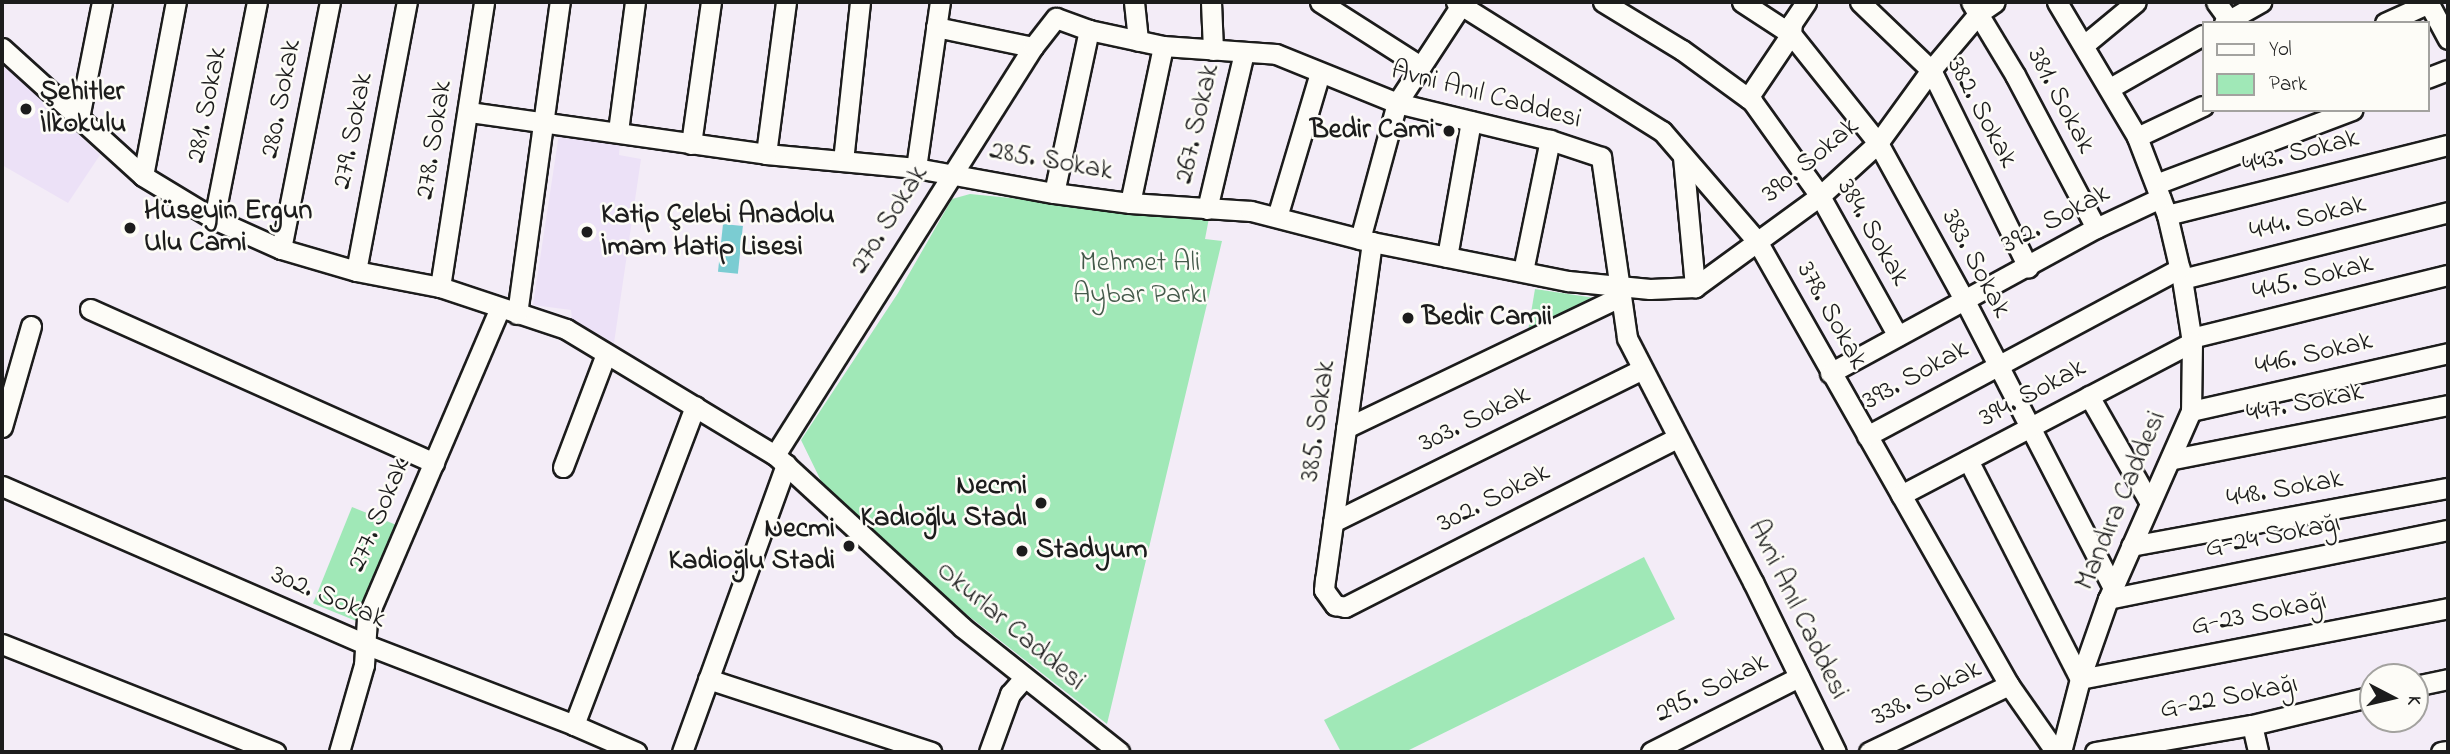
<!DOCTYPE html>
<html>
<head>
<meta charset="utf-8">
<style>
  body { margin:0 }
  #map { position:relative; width:2450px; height:754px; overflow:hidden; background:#f3ecf7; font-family:"Indie Flower",sans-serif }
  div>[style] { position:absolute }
  .built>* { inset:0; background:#ece1f7 }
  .green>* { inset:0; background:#a0e8b7; transform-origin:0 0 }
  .water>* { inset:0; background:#7bccd2; transform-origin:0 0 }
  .roads { filter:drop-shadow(2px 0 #1c1c1c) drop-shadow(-2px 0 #1c1c1c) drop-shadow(0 2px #1c1c1c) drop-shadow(0 -2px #1c1c1c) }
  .minor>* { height:19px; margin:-9.5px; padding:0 9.5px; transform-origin:9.5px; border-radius:9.5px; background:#fdfcf7 }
  .dots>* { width:19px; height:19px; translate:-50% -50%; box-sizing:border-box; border:4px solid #fdfcf7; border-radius:50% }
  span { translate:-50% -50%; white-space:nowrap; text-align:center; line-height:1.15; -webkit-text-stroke:5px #fdfcf7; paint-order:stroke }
  .poi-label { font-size:28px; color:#1c1c1c; font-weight:700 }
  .left { translate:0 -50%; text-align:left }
  .right { translate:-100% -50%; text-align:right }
  .street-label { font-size:28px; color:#1c1c1c }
  .park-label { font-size:28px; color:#44594a }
  .frame { position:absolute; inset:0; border:4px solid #1c1c1c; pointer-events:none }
  .legend { position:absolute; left:2202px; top:21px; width:228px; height:91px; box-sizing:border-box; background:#fdfcf7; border:2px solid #a3a29f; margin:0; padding:9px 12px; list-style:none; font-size:21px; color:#1c1c1c }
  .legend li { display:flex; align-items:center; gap:14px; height:35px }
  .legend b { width:35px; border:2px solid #a3a29f }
  .north { position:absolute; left:2359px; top:663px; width:70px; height:70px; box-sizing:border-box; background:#fdfcf7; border:2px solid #a3a29f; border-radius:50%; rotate:97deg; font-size:19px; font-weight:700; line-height:28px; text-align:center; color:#1c1c1c }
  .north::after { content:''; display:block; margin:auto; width:24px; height:32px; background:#1c1c1c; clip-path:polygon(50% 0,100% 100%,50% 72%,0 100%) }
</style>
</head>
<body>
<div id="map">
  <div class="built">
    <div style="clip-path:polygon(2px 63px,100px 155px,68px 203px,2px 165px)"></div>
    <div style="clip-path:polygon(559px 134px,620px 143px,619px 155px,641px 159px,614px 343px,572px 319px,571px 310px,533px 305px)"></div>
  </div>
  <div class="green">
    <div style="clip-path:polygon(970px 194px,1209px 218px,1205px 239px,1222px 241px,1107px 724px,966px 614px,824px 487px,801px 440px,898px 293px,952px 199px)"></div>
    <div style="clip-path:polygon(1535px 289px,1595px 298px,1528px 331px)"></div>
    <div style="left:352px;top:507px;width:50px;height:104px;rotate:22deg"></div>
    <div style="clip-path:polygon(1644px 557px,1675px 619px,1405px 752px,1341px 752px,1324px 720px)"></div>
  </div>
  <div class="water">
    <div style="left:723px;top:224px;width:20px;height:48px;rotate:6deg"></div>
  </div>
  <div class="roads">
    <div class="minor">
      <div style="left:1134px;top:2px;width:39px;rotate:84deg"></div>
      <div style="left:1211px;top:2px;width:48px;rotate:87.6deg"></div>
      <div style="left:1320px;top:2px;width:119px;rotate:32.6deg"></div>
      <div style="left:1456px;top:2px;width:243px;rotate:32.1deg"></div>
      <div style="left:1662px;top:131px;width:145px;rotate:49.2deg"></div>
      <div style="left:1757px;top:241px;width:511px;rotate:60.42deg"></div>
      <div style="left:2009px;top:685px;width:82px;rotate:55deg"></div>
      <div style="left:1603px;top:2px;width:92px;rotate:31.3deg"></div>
      <div style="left:1682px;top:50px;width:87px;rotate:36.1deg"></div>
      <div style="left:1752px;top:101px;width:117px;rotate:54.4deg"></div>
      <div style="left:1820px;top:196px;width:160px;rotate:60.9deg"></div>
      <div style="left:1742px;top:2px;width:59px;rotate:33.1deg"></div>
      <div style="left:1791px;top:34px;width:139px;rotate:51.4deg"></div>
      <div style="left:1878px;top:143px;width:180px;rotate:61.2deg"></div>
      <div style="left:1965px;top:301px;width:323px;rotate:62.7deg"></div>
      <div style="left:1860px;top:2px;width:98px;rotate:43.8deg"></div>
      <div style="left:1931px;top:70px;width:220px;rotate:63.8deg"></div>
      <div style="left:1971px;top:2px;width:85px;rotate:58.9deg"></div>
      <div style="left:2015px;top:75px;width:173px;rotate:62.1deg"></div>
      <div style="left:2057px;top:2px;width:157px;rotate:59.3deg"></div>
      <div style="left:2137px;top:137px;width:84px;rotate:69deg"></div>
      <div style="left:2167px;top:215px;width:66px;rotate:76.8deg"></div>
      <div style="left:2182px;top:279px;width:64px;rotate:81deg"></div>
      <div style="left:2192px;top:342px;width:69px;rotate:90.8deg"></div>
      <div style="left:2191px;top:411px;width:206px;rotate:113.8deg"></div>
      <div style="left:2108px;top:599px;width:85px;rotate:109.3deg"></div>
      <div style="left:2080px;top:679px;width:75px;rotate:104.6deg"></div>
      <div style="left:2216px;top:2px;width:26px;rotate:54deg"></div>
      <div style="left:2428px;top:2px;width:42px;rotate:61.6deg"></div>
      <div style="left:1056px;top:18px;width:35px;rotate:20deg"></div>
      <div style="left:1089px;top:30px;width:76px;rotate:12.2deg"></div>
      <div style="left:1163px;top:46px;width:113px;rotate:4deg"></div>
      <div style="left:1276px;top:54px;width:131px;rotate:22deg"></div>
      <div style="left:1397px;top:103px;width:157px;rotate:13.6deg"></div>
      <div style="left:1550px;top:140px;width:54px;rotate:18.4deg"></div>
      <div style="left:1601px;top:157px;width:183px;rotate:81.8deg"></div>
      <div style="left:1627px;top:338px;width:275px;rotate:62.7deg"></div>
      <div style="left:1753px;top:582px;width:189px;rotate:64deg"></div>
      <div style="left:2224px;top:23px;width:43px;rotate:-29.6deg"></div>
      <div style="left:2385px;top:23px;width:48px;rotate:-24.4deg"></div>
      <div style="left:936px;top:27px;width:99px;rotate:11.7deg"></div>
      <div style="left:2084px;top:45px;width:67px;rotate:-39.6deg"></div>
      <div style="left:2px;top:48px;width:190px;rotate:42.2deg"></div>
      <div style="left:143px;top:176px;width:83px;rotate:31.2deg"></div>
      <div style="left:214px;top:219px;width:73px;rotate:24.1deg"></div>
      <div style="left:281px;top:249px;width:78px;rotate:16.3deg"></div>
      <div style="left:356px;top:271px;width:86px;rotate:10.8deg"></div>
      <div style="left:440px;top:287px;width:133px;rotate:18.4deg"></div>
      <div style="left:566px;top:329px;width:244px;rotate:31.1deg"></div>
      <div style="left:775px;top:455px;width:254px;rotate:42.6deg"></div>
      <div style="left:962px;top:627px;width:201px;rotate:38.5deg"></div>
      <div style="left:2427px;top:78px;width:22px;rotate:-21deg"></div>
      <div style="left:2110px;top:88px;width:107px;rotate:-29.7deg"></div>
      <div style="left:1748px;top:98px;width:77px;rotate:-56.1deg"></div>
      <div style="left:1791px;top:34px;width:11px;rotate:-85deg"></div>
      <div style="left:1792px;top:23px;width:25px;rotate:-56deg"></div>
      <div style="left:469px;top:112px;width:300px;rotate:8deg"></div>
      <div style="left:766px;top:154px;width:151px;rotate:5.3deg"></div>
      <div style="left:916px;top:168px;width:140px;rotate:10.3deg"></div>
      <div style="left:1054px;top:193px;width:77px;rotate:7.5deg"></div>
      <div style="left:1130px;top:203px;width:121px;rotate:3.8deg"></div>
      <div style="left:1251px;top:211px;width:125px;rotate:14.4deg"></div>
      <div style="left:1372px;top:242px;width:200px;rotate:11.3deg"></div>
      <div style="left:1568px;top:281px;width:82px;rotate:5.6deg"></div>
      <div style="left:1650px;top:289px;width:45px;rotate:-2.5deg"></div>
      <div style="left:1695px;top:287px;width:155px;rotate:-36.1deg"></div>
      <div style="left:1820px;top:196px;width:79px;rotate:-42.4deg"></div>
      <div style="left:1878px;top:143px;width:90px;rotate:-54deg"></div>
      <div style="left:1931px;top:70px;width:75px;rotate:-49.9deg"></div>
      <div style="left:1979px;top:13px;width:19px;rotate:-35deg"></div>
      <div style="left:79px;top:118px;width:118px;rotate:-78.8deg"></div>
      <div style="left:618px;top:131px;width:130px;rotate:-82.5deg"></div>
      <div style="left:2137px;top:137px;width:73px;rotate:-25.2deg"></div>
      <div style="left:691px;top:144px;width:143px;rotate:-82deg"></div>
      <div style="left:766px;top:154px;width:153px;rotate:-82.5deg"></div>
      <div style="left:1683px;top:157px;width:131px;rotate:84.7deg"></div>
      <div style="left:843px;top:161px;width:160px;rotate:-83.9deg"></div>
      <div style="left:916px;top:168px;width:168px;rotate:-81.8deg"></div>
      <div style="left:143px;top:176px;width:177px;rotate:-79.3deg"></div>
      <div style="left:2156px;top:184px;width:210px;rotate:-20.7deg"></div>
      <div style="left:1054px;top:193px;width:167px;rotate:-77.9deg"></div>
      <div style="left:1130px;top:203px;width:160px;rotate:-78.1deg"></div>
      <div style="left:1207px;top:209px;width:161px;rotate:-76.7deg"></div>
      <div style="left:2167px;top:215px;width:290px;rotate:-14deg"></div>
      <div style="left:1277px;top:217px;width:150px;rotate:-73.4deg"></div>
      <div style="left:214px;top:219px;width:221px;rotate:-78.8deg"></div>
      <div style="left:1360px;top:239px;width:141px;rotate:-74.8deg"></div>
      <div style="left:1397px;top:103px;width:121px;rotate:-56.8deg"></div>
      <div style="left:1372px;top:242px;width:340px;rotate:97.9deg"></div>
      <div style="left:1325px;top:579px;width:11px;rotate:95deg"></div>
      <div style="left:1324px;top:590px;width:19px;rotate:54deg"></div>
      <div style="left:1335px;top:605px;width:10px;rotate:11deg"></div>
      <div style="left:1345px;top:607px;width:373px;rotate:-27deg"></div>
      <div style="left:281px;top:249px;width:252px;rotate:-78.8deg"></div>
      <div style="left:1447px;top:257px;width:138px;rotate:-80deg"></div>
      <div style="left:356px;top:271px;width:274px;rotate:-79.3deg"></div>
      <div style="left:1523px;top:271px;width:134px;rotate:-78.4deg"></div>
      <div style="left:2182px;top:279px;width:274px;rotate:-14.1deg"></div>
      <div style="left:440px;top:287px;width:288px;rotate:-81.2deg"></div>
      <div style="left:90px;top:309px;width:377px;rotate:24.1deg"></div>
      <div style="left:517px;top:314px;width:315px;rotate:-82.2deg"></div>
      <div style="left:2191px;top:338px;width:265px;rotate:-13.8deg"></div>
      <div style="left:1830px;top:373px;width:303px;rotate:-28.6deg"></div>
      <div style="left:2096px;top:228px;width:71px;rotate:-25.1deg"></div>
      <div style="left:2089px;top:396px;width:121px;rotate:60.3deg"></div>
      <div style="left:2191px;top:411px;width:263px;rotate:-12.7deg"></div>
      <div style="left:2px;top:427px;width:105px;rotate:-74deg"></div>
      <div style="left:1346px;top:428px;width:303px;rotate:-25.6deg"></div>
      <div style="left:1867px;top:436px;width:355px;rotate:-28.2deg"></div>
      <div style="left:775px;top:455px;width:483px;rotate:-57.7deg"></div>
      <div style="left:1033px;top:47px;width:37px;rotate:-52deg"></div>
      <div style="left:2173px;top:459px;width:280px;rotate:-11.1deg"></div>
      <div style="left:1968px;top:460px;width:246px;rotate:62.9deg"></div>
      <div style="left:2080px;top:679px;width:375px;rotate:-10.9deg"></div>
      <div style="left:563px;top:467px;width:121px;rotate:-69.2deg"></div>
      <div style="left:2px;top:486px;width:398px;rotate:23.5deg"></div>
      <div style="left:367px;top:645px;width:222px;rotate:21.1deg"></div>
      <div style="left:574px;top:725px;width:68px;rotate:23.5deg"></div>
      <div style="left:1901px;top:495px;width:329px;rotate:-27.7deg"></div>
      <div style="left:1333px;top:522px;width:345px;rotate:-26.3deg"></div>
      <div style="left:2131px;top:546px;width:322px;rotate:-10.4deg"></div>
      <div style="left:2108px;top:599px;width:347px;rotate:-11.5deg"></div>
      <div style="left:2px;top:644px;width:294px;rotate:21.6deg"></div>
      <div style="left:708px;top:679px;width:235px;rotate:18.1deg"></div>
      <div style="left:2415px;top:686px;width:34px;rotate:-12deg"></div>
      <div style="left:574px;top:725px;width:341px;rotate:-69.2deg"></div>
      <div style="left:2252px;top:725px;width:28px;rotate:77deg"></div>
      <div style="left:339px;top:752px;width:91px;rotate:-74deg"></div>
      <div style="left:364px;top:665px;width:47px;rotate:-86.3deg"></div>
      <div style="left:367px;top:618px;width:337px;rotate:-66.8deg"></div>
      <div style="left:682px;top:752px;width:306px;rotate:-70.1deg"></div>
      <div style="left:989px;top:752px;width:62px;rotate:-70.1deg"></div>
      <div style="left:1010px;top:694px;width:20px;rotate:-49deg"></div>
      <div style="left:1651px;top:752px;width:166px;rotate:-26.9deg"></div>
      <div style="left:1869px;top:752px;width:155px;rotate:-25.6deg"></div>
      <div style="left:2095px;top:752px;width:159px;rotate:-9.8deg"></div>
      <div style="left:2252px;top:725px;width:124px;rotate:-13.5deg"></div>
      <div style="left:2441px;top:752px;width:7px;rotate:-8deg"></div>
    </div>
  </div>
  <div class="dots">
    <div style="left:26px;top:109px;background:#1c1c1c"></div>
    <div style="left:1449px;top:131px;background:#1c1c1c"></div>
    <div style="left:130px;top:228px;background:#1c1c1c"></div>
    <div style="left:587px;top:232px;background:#1c1c1c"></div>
    <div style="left:1408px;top:318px;background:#1c1c1c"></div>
    <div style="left:1041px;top:503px;background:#1c1c1c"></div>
    <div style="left:849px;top:546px;background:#1c1c1c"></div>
    <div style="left:1022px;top:551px;background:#1c1c1c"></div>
  </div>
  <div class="poi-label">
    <span class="left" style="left:40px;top:109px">Şehitler<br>İlkokulu</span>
    <span class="right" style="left:1435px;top:131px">Bedir Cami</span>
    <span class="left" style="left:144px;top:228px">Hüseyin Ergun<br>Ulu Cami</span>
    <span class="left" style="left:601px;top:232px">Katip Çelebi Anadolu<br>İmam Hatip Lisesi</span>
    <span class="left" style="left:1422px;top:318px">Bedir Camii</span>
    <span class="right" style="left:1027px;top:503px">Necmi<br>Kadıoğlu Stadı</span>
    <span class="right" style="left:835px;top:546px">Necmi<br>Kadioğlu Stadi</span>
    <span class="left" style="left:1036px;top:551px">Stadyum</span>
  </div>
  <div class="street-label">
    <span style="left:1486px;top:96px;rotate:15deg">Avni Anıl Caddesi</span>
    <span style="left:282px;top:99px;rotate:-79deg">280. Sokak</span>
    <span style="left:2060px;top:101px;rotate:62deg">381. Sokak</span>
    <span style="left:208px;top:105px;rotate:-79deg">281. Sokak</span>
    <span style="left:1981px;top:113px;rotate:62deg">382. Sokak</span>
    <span style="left:1198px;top:124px;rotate:-77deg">267. Sokak</span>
    <span style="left:354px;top:131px;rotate:-79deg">279. Sokak</span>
    <span style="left:435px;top:140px;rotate:-81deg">278. Sokak</span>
    <span style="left:2301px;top:153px;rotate:-14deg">443. Sokak</span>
    <span style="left:1811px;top:161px;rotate:-40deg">390. Sokak</span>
    <span style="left:1051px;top:162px;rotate:10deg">285. Sokak</span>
    <span style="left:2308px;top:219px;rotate:-14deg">444. Sokak</span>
    <span style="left:890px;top:220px;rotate:-58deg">270. Sokak</span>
    <span style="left:2056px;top:220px;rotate:-28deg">392. Sokak</span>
    <span style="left:1872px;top:233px;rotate:60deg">384. Sokak</span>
    <span style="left:1975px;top:264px;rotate:62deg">383. Sokak</span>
    <span style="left:2313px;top:279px;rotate:-14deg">445. Sokak</span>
    <span style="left:1831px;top:316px;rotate:61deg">378. Sokak</span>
    <span style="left:2314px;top:355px;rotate:-13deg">446. Sokak</span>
    <span style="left:1916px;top:376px;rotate:-29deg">393. Sokak</span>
    <span style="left:2033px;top:394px;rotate:-28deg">394. Sokak</span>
    <span style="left:2305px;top:404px;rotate:-11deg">447. Sokak</span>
    <span style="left:1475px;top:420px;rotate:-26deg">303. Sokak</span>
    <span style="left:1319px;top:421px;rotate:-82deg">385. Sokak</span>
    <span style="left:2285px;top:490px;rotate:-10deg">448. Sokak</span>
    <span style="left:1494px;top:499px;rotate:-27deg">302. Sokak</span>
    <span style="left:2122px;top:501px;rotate:-67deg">Mandıra Caddesi</span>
    <span style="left:380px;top:515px;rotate:-67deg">277. Sokak</span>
    <span style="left:2273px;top:537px;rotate:-11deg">G-24 Sokağı</span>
    <span style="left:328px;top:598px;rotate:23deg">302. Sokak</span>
    <span style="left:1797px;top:610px;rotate:64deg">Avni Anıl Caddesi</span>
    <span style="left:2259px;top:615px;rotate:-11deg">G-23 Sokağı</span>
    <span style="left:1010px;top:627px;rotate:40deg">Okurlar Caddesi</span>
    <span style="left:1712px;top:689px;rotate:-27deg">295. Sokak</span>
    <span style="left:1927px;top:694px;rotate:-26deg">338. Sokak</span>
    <span style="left:2229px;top:698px;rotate:-11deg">G-22 Sokağı</span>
  </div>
  <div class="park-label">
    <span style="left:1140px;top:280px">Mehmet Ali<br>Aybar Parkı</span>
  </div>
  <div class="frame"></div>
  <ul class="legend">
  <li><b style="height:9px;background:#fdfcf7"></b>Yol</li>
  <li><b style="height:19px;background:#a0e8b7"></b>Park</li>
  </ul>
  <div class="north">K</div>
</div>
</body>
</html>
